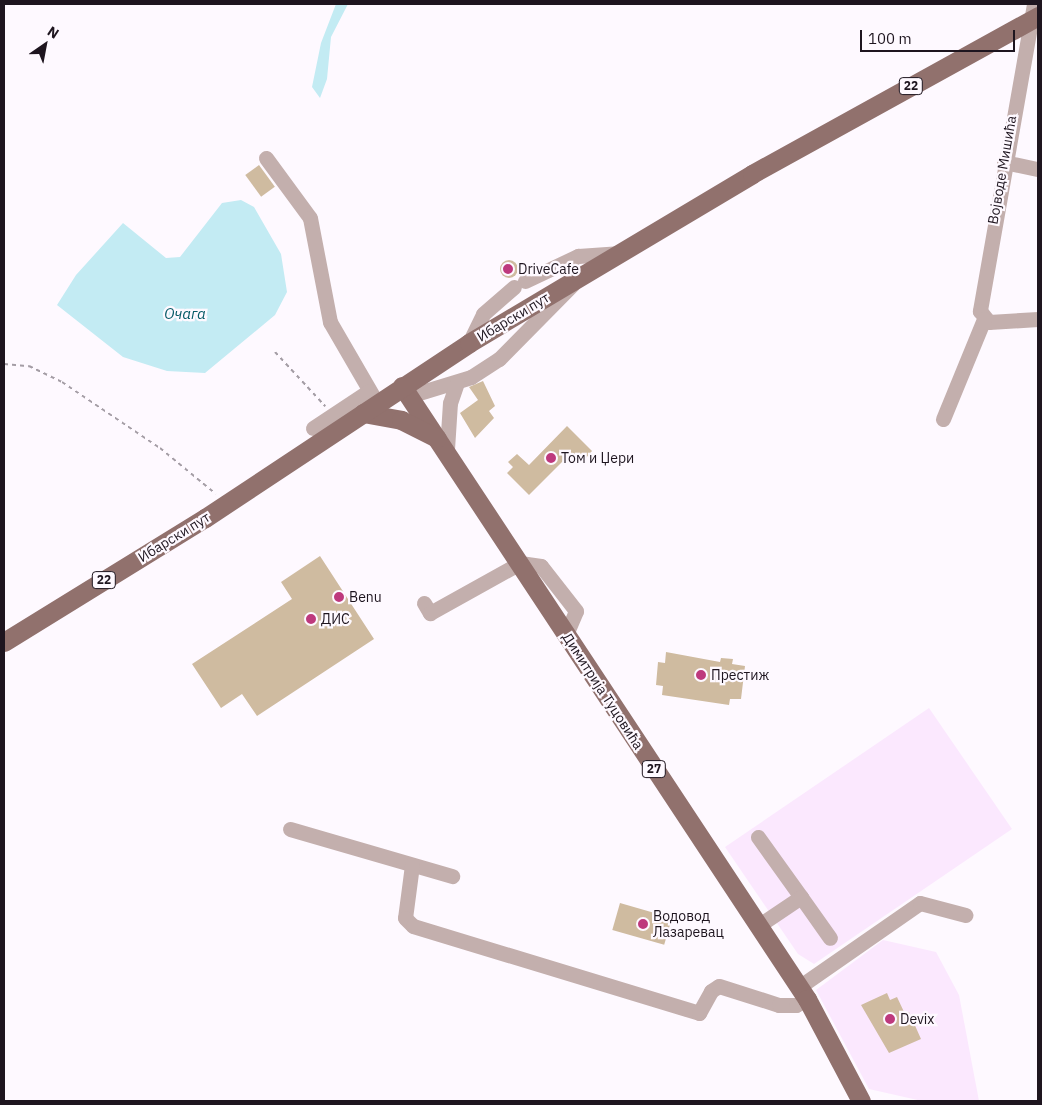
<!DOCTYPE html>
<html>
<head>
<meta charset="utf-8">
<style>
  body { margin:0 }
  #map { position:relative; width:1042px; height:1105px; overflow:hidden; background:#fef9ff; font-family:"IBM Plex Sans",sans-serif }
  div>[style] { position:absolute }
  .built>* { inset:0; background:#fbe8fe }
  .water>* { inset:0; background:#c3ebf3 }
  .building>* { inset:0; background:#cfbba0; transform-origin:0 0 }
  .round { border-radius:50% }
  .path>* { height:2px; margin-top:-1px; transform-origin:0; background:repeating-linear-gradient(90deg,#a49da5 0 4px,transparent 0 8px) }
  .minor>* { height:15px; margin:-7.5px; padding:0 7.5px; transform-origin:7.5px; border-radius:7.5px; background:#c3afad }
  .major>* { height:19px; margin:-9.5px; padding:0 9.5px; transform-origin:9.5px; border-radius:9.5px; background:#91716d }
  .dots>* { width:14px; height:14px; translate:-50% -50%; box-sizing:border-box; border:2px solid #fef9ff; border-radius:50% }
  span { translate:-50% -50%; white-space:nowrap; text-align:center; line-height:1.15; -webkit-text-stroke:4.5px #fef9ff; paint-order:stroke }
  .shield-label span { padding:1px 4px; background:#fef9ff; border:1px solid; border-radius:4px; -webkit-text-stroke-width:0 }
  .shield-label { font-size:12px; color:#1e151f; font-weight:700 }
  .street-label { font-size:14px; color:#1e151f }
  .poi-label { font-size:14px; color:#1e151f }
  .left { translate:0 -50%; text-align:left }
  .water-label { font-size:15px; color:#075b68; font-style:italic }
  .frame { position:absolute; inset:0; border:5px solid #1e151f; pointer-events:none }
  .north { position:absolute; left:20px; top:20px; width:50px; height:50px; -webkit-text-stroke:4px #fef9ff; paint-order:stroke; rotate:33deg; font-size:14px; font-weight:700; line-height:20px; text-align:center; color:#1e151f }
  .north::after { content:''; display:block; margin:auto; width:18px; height:22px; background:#1e151f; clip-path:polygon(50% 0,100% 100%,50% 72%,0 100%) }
  .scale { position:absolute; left:860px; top:30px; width:155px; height:22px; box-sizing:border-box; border:2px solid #1e151f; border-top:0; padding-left:6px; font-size:15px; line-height:18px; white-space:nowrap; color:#1e151f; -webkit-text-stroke:4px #fef9ff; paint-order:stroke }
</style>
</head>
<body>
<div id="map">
  <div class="built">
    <div style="clip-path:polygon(929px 708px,1012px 829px,814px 964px,798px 954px,725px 847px)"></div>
    <div style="clip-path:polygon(883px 940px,936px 952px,959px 995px,979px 1101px,922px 1101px,869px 1089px,816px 990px)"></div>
  </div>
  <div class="water">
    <div style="clip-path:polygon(336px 4px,348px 4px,331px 37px,327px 79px,320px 98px,312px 87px,321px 43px)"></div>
    <div style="clip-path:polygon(241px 200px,254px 207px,281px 254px,287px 292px,275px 315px,205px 373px,167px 371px,123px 357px,57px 305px,76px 275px,123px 223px,166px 258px,180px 257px,222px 203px)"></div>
  </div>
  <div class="building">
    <div style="left:259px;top:165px;width:27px;height:17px;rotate:54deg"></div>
    <div class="round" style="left:500px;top:260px;width:18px;height:18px"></div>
    <div style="clip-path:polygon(483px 381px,495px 406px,489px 411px,494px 418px,475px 438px,460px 413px,478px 400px,469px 387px)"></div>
    <div style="clip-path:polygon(567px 426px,592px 451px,581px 464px,570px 454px,529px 495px,507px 473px,513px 467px,508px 462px,517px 454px,529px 465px)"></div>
    <div style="clip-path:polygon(320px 556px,374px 639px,257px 716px,242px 694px,221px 708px,192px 664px,292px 599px,281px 582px)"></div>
    <div style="clip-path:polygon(666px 652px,720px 662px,721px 658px,733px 659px,732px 664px,745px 666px,741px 699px,730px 699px,729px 705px,662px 695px,663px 686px,656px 685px,658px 662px,665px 663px)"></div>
    <div style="left:620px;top:903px;width:54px;height:28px;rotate:16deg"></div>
    <div style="clip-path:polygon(887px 993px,890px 1000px,897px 997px,905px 1014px,909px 1012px,921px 1039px,889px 1053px,861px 1005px)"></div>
  </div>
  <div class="path">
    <div style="left:275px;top:352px;width:74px;rotate:47.2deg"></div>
    <div style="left:4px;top:364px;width:25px;rotate:5deg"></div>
    <div style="left:29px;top:366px;width:37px;rotate:26deg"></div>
    <div style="left:62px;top:382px;width:118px;rotate:34deg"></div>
    <div style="left:160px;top:448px;width:72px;rotate:39.4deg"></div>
  </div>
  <div class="minor">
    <div style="left:1034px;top:4px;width:312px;rotate:100deg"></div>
    <div style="left:980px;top:311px;width:14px;rotate:51deg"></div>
    <div style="left:989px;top:322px;width:49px;rotate:-3.5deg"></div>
    <div style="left:266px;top:158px;width:74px;rotate:53.7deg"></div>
    <div style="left:310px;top:218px;width:106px;rotate:79.1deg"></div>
    <div style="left:330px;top:322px;width:94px;rotate:59.9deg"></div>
    <div style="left:1004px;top:162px;width:35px;rotate:12deg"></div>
    <div style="left:525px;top:281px;width:59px;rotate:-25.3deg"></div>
    <div style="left:578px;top:256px;width:43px;rotate:-4deg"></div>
    <div style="left:469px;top:343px;width:32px;rotate:-64deg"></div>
    <div style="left:483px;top:314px;width:41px;rotate:-41.1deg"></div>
    <div style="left:409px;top:396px;width:65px;rotate:-17deg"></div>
    <div style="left:471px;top:377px;width:33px;rotate:-33deg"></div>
    <div style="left:499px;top:359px;width:105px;rotate:-45.4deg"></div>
    <div style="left:943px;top:419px;width:108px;rotate:-67.7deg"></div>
    <div style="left:313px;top:428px;width:67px;rotate:-33.5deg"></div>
    <div style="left:447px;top:449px;width:46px;rotate:-86.3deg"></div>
    <div style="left:450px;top:403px;width:21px;rotate:-71deg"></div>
    <div style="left:424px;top:603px;width:12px;rotate:59deg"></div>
    <div style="left:430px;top:613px;width:103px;rotate:-29.1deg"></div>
    <div style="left:520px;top:563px;width:21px;rotate:8deg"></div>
    <div style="left:541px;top:566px;width:57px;rotate:52.1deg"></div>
    <div style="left:576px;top:611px;width:25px;rotate:113deg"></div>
    <div style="left:290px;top:829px;width:169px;rotate:16.2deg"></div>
    <div style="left:758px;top:837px;width:74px;rotate:54.4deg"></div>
    <div style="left:801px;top:897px;width:52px;rotate:146deg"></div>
    <div style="left:412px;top:865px;width:53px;rotate:97.5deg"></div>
    <div style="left:405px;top:918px;width:11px;rotate:45deg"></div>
    <div style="left:413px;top:926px;width:299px;rotate:16.9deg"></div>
    <div style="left:699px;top:1013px;width:25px;rotate:-61deg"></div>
    <div style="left:711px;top:991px;width:9px;rotate:-32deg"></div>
    <div style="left:719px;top:986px;width:63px;rotate:17.6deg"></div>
    <div style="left:779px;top:1005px;width:17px"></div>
    <div style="left:796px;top:1005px;width:13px;rotate:-29deg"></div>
    <div style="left:801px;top:897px;width:50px;rotate:54.7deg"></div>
    <div style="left:799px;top:987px;width:147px;rotate:-34.8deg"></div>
    <div style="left:920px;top:903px;width:47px;rotate:14.9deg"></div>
  </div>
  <div class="major">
    <div style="left:402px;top:386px;width:735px;rotate:56.55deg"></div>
    <div style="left:807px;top:999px;width:115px;rotate:62.1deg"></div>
    <div style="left:363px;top:413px;width:39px;rotate:10deg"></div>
    <div style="left:401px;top:420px;width:40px;rotate:26.6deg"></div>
    <div style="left:4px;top:642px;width:236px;rotate:-31.7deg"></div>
    <div style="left:205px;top:518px;width:317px;rotate:-33.5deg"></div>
    <div style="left:469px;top:343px;width:330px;rotate:-30.8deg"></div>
    <div style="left:752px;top:174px;width:327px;rotate:-28.9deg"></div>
  </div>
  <div class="dots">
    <div style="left:508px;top:269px;background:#be397d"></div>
    <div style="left:551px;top:458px;background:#be397d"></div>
    <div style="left:339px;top:597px;background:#be397d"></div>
    <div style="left:311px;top:619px;background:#be397d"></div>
    <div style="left:701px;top:675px;background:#be397d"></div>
    <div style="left:643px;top:924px;background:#be397d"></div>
    <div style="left:890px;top:1019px;background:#be397d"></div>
  </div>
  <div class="shield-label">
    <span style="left:911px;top:86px">22</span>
    <span style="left:104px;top:580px">22</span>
    <span style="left:654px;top:769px">27</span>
  </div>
  <div class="street-label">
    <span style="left:1002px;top:170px;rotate:-80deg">Војводе Мишића</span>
    <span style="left:513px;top:317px;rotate:-31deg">Ибарски пут</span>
    <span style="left:174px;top:537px;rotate:-32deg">Ибарски пут</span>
    <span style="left:603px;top:691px;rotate:57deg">Димитрија Туцовића</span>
  </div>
  <div class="poi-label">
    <span class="left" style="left:518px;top:269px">DriveCafe</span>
    <span class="left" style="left:561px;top:458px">Том и Џери</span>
    <span class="left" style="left:349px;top:597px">Benu</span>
    <span class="left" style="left:321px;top:619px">ДИС</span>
    <span class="left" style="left:711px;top:675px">Престиж</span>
    <span class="left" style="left:653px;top:924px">Водовод<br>Лазаревац</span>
    <span class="left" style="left:900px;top:1019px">Devix</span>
  </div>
  <div class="water-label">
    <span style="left:185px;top:314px">Очага</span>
  </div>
  <div class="frame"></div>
  <div class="north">N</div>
  <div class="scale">100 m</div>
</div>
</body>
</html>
